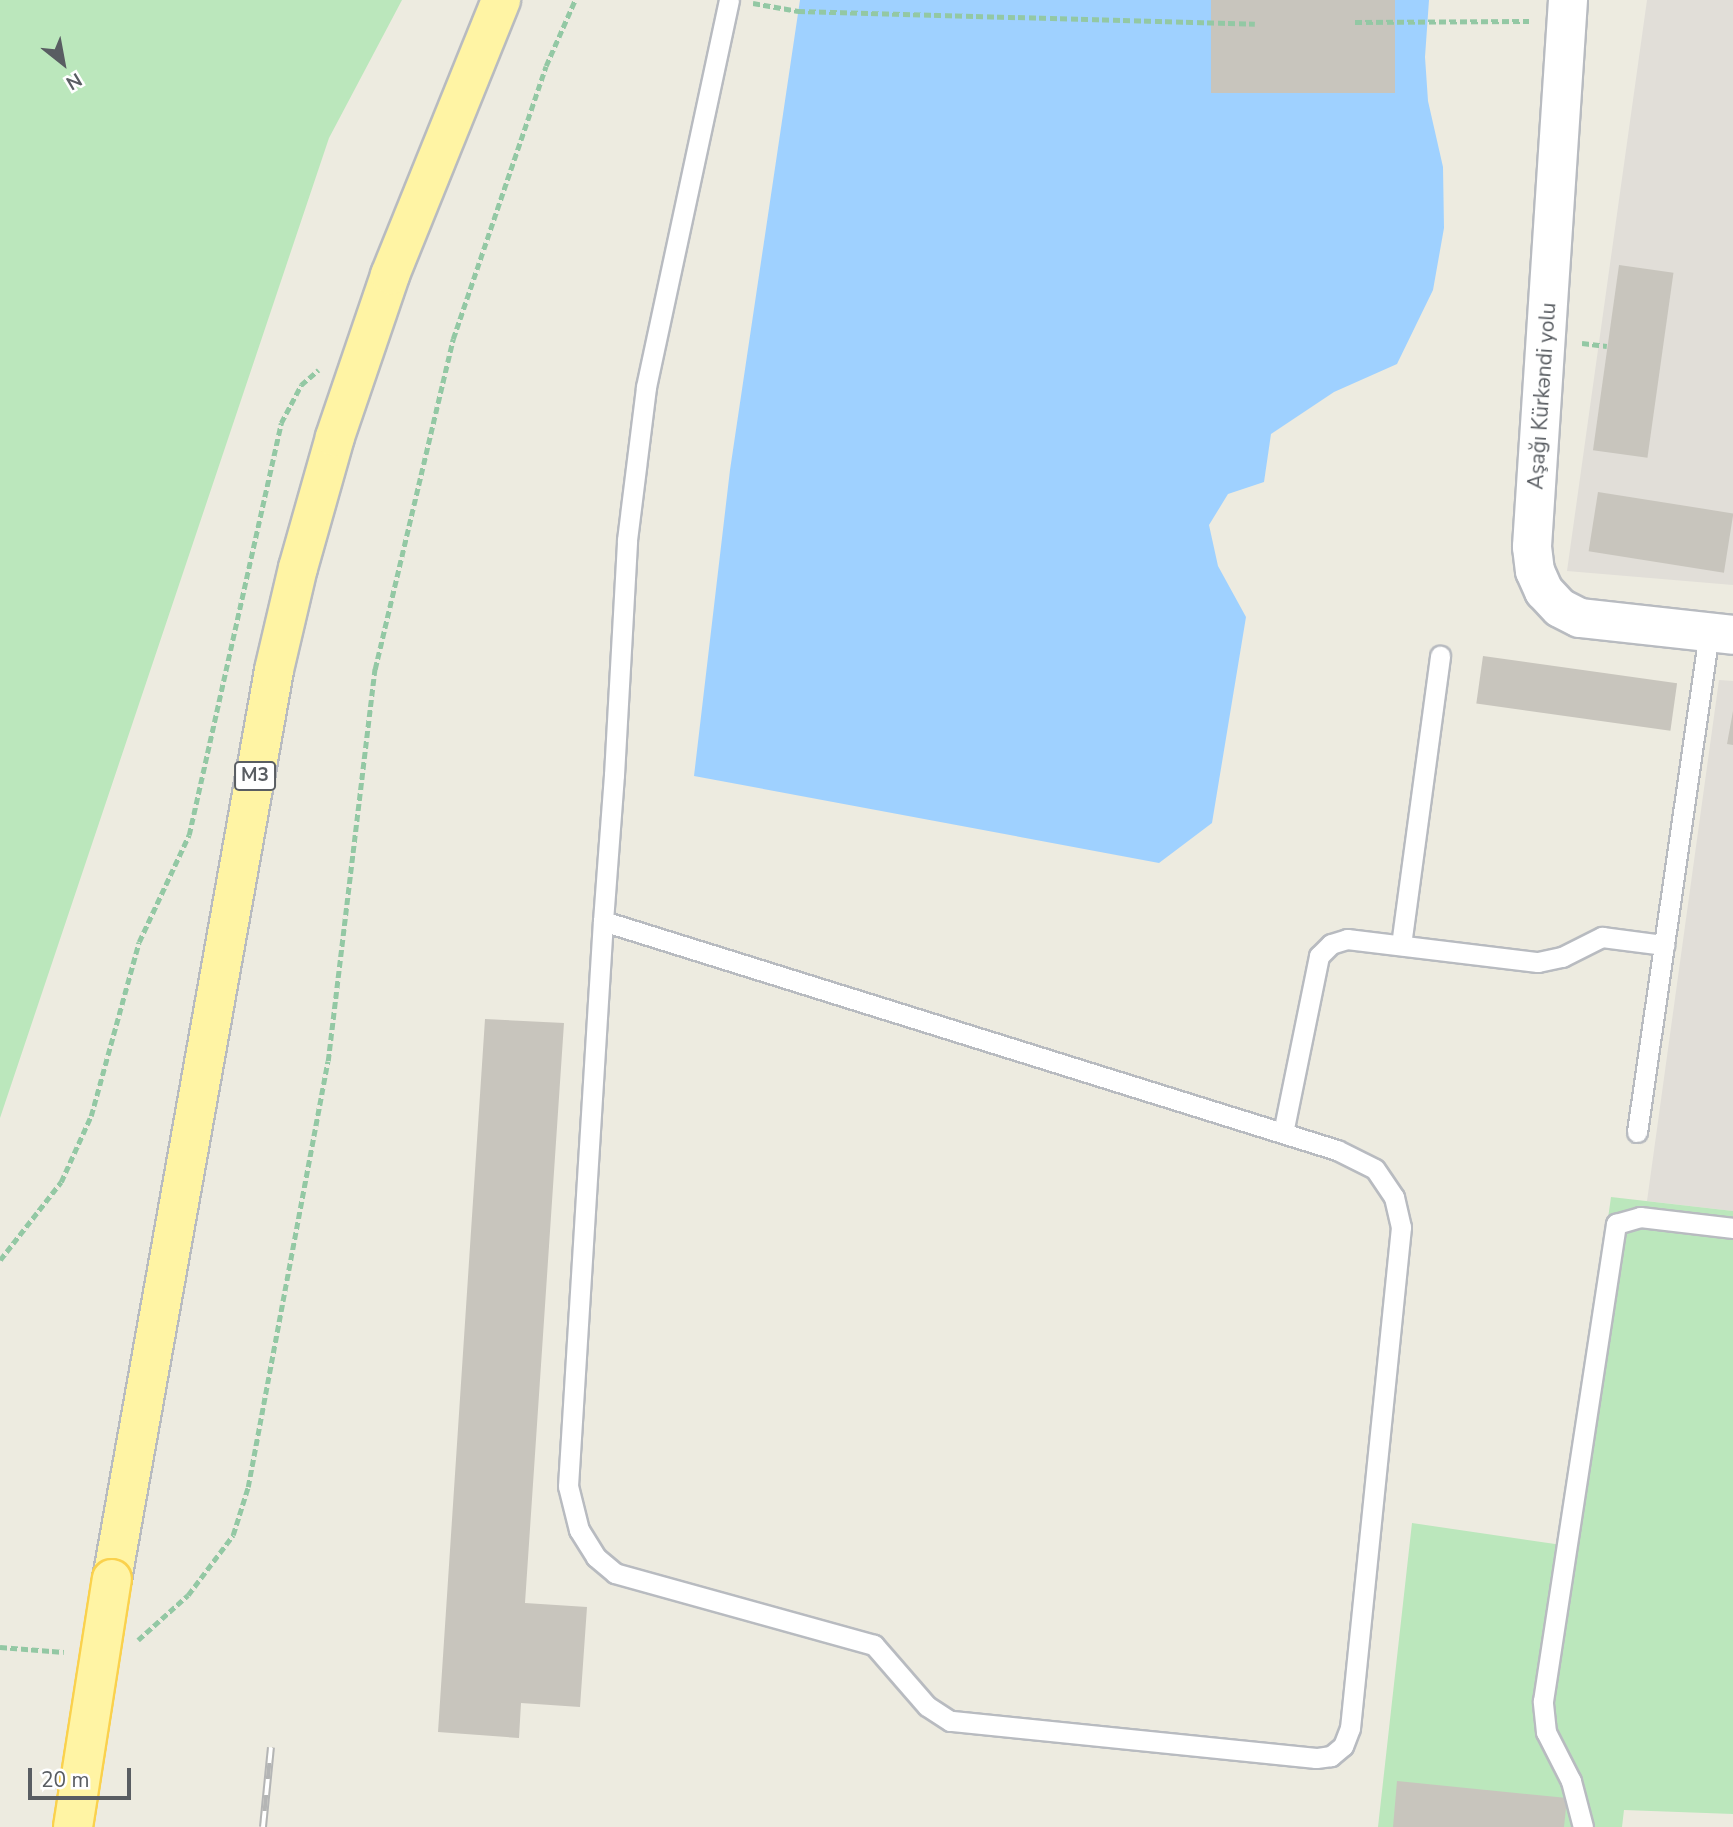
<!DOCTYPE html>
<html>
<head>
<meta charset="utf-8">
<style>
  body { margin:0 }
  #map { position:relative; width:1733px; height:1827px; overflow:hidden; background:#edebe0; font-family:"Nunito Sans",sans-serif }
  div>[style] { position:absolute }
  .industrial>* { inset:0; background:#e1ded8 }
  .green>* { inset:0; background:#bbe7bc }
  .water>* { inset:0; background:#9fd1ff }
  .building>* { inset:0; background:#c8c5bd; transform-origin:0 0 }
  .path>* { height:4.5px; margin-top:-2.25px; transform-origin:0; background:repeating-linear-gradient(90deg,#93c8a4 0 7px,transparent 0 10.5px) }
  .roads { filter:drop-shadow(2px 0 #b8bbc0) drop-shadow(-2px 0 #b8bbc0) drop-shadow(0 2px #b8bbc0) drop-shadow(0 -2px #b8bbc0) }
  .lane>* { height:19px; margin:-9.5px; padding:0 9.5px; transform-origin:9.5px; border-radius:9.5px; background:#fff }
  .street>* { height:38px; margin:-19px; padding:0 19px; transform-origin:19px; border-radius:19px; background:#fff }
  .primary>* { height:38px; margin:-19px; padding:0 19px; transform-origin:19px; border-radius:19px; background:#fff4a4 }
  .rail>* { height:8px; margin-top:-4px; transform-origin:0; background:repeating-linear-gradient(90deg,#fff 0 16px,#b4b5b5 0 32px); box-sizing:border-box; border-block:2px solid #b4b5b5 }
  .bridges { filter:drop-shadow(2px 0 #fad14d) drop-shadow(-2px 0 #fad14d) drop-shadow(0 2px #fad14d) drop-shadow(0 -2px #fad14d) }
  .primary-bridge>* { height:38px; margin:-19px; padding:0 19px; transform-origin:19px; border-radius:19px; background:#fff4a4 }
  span { translate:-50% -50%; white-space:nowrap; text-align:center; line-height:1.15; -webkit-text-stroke:7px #fff; paint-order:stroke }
  .shield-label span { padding:2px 5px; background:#fff; border:2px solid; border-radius:5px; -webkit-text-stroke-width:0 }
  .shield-label { font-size:19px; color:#595d62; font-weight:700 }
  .street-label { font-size:21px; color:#595d62 }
  .north { position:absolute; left:28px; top:28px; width:70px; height:70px; -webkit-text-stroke:5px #fff; paint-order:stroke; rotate:149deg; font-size:19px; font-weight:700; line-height:28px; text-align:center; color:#595d62 }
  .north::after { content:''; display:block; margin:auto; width:24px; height:32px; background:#595d62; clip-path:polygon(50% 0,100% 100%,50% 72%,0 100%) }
  .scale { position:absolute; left:28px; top:1768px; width:103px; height:32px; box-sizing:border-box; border:4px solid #595d62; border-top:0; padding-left:9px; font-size:21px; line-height:24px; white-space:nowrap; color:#595d62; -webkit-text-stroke:5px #fff; paint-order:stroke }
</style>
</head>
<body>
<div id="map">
  <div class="industrial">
    <div style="clip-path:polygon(1647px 0,1733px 0,1733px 585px,1567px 571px)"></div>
    <div style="clip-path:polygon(1719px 680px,1733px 681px,1733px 1211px,1647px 1201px)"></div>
  </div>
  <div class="green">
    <div style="clip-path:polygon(0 0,402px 0,329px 138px,0 1118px)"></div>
    <div style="clip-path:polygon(1611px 1197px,1733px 1211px,1733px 1814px,1624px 1810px,1622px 1827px,1378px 1827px,1412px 1523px,1562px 1545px)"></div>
  </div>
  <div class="water">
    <div style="clip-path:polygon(800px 0,1429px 0,1425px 57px,1428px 101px,1443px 167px,1444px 228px,1433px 290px,1397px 364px,1334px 392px,1271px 434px,1264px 482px,1228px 494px,1209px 525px,1218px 566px,1246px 617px,1212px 823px,1159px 863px,694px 776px,730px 470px)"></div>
  </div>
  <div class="building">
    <div style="left:1211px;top:0;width:184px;height:93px"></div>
    <div style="left:1619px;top:265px;width:55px;height:187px;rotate:8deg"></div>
    <div style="left:1598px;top:492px;width:137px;height:60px;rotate:9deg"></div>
    <div style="left:1483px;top:656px;width:196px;height:48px;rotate:8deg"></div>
    <div style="clip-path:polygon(1733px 711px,1733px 745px,1727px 744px)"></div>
    <div style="clip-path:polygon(485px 1019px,564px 1023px,525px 1603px,587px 1607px,580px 1707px,521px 1703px,519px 1738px,438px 1732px)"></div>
    <div style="clip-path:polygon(1397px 1781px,1567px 1798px,1564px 1827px,1393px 1827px)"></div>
  </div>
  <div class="path">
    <div style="left:753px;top:3px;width:46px;rotate:10.1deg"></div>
    <div style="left:798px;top:11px;width:457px;rotate:1.6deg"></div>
    <div style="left:1355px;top:22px;width:174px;rotate:-0.3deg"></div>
    <div style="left:1582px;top:343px;width:25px;rotate:7deg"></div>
    <div style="left:0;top:1260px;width:99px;rotate:-52deg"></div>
    <div style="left:61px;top:1182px;width:72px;rotate:-65.6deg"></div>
    <div style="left:91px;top:1116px;width:180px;rotate:-74.6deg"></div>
    <div style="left:139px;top:942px;width:118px;rotate:-65deg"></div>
    <div style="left:189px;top:835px;width:422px;rotate:-77.4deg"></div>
    <div style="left:281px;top:423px;width:43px;rotate:-62.2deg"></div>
    <div style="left:301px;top:385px;width:23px;rotate:-41deg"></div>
    <div style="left:138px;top:1640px;width:67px;rotate:-42deg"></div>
    <div style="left:188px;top:1595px;width:75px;rotate:-53.1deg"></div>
    <div style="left:233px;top:1535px;width:50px;rotate:-72.6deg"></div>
    <div style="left:248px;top:1487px;width:433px;rotate:-79.4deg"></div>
    <div style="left:328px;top:1061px;width:395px;rotate:-83.2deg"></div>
    <div style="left:375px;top:669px;width:339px;rotate:-76.7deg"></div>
    <div style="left:453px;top:339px;width:288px;rotate:-71.2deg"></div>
    <div style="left:546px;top:66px;width:72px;rotate:-66.3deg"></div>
    <div style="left:0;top:1647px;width:64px;rotate:4.5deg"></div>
  </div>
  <div class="roads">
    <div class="lane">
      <div style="left:603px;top:921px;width:769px;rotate:17.33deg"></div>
      <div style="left:1337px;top:1150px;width:42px;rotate:26.6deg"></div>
      <div style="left:1375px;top:1169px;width:34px;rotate:56deg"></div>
      <div style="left:1394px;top:1197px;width:31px;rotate:77deg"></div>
      <div style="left:1401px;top:1227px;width:504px;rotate:95.81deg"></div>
      <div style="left:1350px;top:1728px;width:19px;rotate:111deg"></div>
      <div style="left:1343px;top:1746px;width:16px;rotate:140deg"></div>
      <div style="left:1331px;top:1756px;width:15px;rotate:172deg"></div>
      <div style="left:1316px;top:1758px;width:368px;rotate:-174.2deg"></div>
      <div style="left:950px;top:1721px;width:27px;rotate:-147deg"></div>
      <div style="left:927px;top:1706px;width:81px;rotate:-131deg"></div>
      <div style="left:874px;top:1645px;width:269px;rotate:-164.5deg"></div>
      <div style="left:615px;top:1573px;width:25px;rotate:-140deg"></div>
      <div style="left:596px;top:1557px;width:32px;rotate:-122deg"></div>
      <div style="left:579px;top:1530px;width:45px;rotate:-104deg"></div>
      <div style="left:568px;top:1486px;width:566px;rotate:-86.46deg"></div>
      <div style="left:603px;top:921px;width:146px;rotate:-85.7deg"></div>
      <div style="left:614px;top:775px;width:235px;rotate:-86.8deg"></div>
      <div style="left:627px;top:540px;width:154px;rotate:-82.9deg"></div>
      <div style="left:646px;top:387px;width:396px;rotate:-77.9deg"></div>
      <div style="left:1401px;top:945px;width:292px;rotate:-82.3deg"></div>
      <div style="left:1637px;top:1132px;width:504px;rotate:-81.79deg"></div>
      <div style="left:1283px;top:1133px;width:181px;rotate:-78.5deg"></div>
      <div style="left:1319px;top:956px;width:17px;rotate:-45deg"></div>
      <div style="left:1331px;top:944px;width:17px;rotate:-17deg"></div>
      <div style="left:1347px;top:939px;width:192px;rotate:6.9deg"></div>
      <div style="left:1538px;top:962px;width:25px;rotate:-12deg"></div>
      <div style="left:1562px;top:957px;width:45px;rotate:-26.6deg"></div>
      <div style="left:1602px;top:937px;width:63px;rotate:7.4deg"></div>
      <div style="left:1583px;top:1827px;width:48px;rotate:-104.6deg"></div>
      <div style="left:1571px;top:1781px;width:55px;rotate:-117deg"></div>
      <div style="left:1546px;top:1732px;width:31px;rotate:-96deg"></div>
      <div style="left:1543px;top:1701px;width:483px;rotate:-81.3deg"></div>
      <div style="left:1616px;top:1224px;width:25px;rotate:-16deg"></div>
      <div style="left:1640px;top:1217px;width:94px;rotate:6.7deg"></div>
    </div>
    <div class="street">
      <div style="left:1568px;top:0;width:548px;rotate:93.77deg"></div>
      <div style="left:1532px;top:547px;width:24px;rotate:83deg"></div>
      <div style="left:1535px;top:571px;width:22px;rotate:66deg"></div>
      <div style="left:1544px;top:591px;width:23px;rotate:47deg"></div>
      <div style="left:1560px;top:608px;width:22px;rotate:27deg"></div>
      <div style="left:1580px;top:618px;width:154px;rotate:6.3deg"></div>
    </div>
    <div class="primary">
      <div style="left:112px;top:1579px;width:923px;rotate:-79.89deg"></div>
      <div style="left:274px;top:670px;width:105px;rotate:-76.8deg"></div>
      <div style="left:298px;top:568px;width:136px;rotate:-74.2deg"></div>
      <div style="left:335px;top:437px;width:171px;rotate:-71.2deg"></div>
      <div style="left:390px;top:275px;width:297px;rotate:-68deg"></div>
    </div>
  </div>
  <div class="rail">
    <div style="left:263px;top:1827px;width:80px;rotate:-84.3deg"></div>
  </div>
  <div class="bridges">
    <div class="primary-bridge">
      <div style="left:73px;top:1827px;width:251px;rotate:-81.1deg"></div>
    </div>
  </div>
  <div class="shield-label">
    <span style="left:255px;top:776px">M3</span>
  </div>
  <div class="street-label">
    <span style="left:1542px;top:396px;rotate:-86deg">Aşağı Kürkəndi yolu</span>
  </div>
  <div class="north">N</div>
  <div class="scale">20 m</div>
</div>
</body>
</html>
